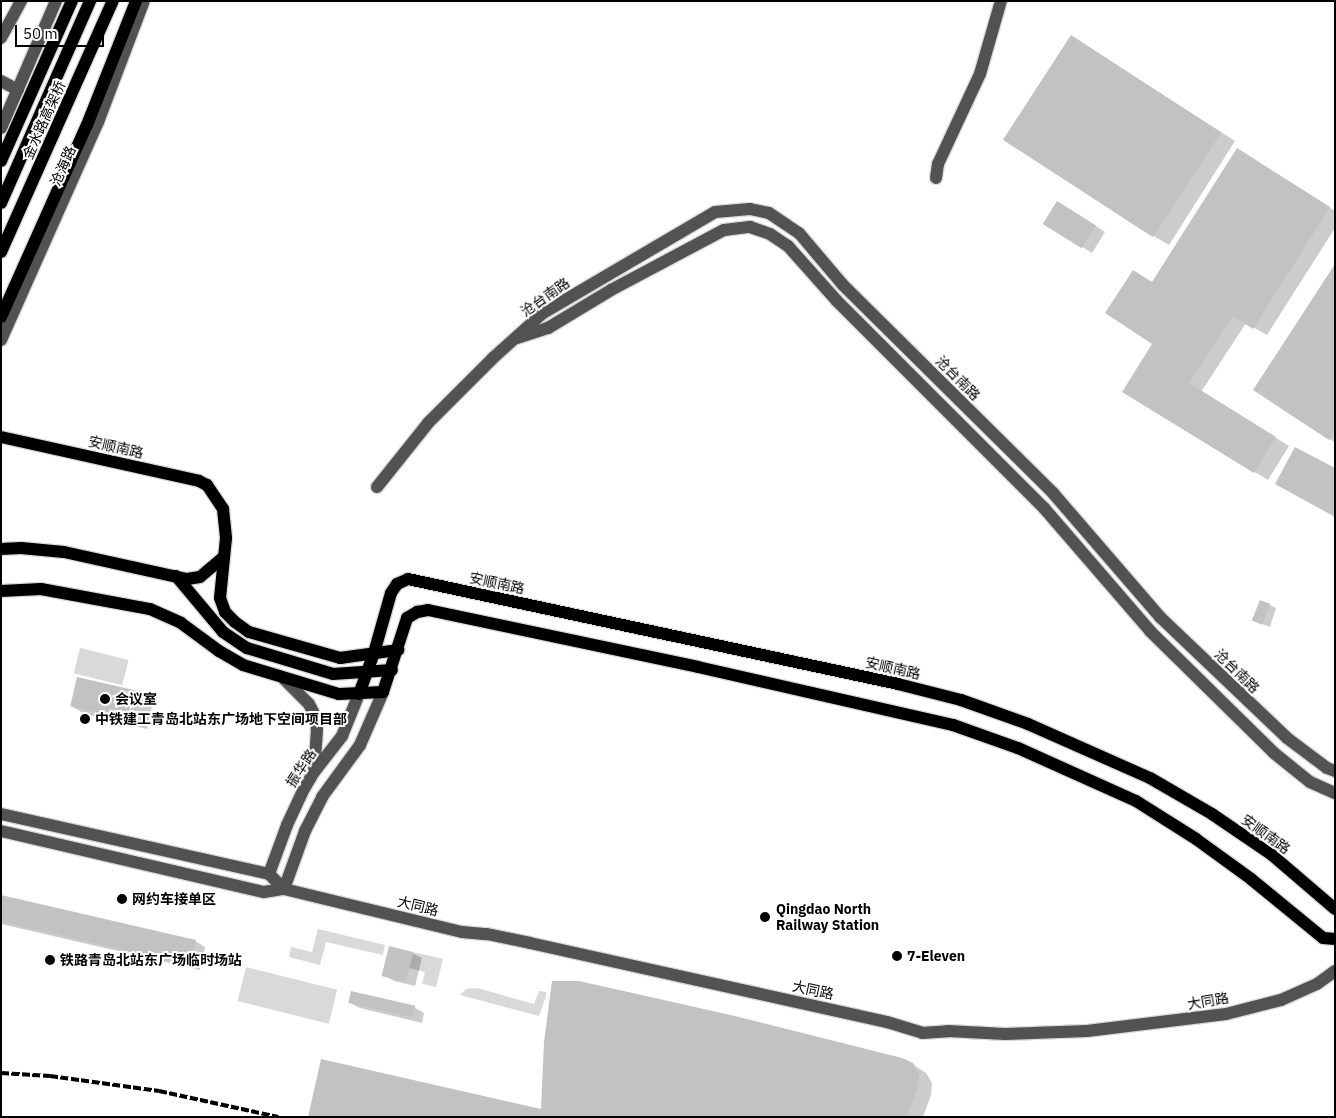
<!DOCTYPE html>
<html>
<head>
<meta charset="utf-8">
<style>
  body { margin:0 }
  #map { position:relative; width:1336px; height:1118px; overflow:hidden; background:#fff; font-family:"IBM Plex Sans","Noto Sans SC",sans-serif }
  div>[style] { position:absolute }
  .green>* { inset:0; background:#d9d9d9; transform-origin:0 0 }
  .shadow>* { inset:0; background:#0003 }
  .building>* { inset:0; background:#c2c2c2; transform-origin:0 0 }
  .roads { filter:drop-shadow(1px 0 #dbdbdb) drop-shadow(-1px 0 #dbdbdb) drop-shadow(0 1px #dbdbdb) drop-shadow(0 -1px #dbdbdb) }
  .minor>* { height:12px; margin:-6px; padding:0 6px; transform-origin:6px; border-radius:6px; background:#525252 }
  .major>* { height:12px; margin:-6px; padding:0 6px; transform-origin:6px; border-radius:6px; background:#000 }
  .rail>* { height:4px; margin-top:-2px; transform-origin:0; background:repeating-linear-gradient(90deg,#000 0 8px,transparent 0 10.5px) }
  .dots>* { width:14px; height:14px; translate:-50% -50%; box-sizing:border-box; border:2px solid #fff; border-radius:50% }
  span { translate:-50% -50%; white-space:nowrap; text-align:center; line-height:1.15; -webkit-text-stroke:4px #fff; paint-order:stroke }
  .street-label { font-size:14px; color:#000 }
  .poi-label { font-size:14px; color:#000; font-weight:700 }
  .left { translate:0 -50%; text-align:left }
  .frame { position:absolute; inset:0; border:2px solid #000; pointer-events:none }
  .scale { position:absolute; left:15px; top:25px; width:89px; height:22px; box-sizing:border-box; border:2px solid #000; border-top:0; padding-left:6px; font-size:15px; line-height:18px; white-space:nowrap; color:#000; -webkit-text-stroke:4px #fff; paint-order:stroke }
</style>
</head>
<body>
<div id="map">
  <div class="green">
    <div style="left:80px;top:648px;width:50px;height:26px;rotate:14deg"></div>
    <div style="clip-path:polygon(318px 929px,385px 945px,383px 955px,326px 942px,320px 965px,289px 957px,291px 947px,312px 952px)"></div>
    <div style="clip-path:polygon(413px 952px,443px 959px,436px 987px,422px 984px,425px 972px,409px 968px)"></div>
    <div style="left:246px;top:967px;width:94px;height:35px;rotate:14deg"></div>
    <div style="clip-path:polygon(477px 988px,534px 1004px,539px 991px,546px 992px,546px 996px,539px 1016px,460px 995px,466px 989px)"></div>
  </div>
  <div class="shadow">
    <div style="clip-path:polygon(1085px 45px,1235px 141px,1169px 245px,1155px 237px)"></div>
    <div style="clip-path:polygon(1250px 157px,1335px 211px,1335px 228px,1267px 335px,1246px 323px,1201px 392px,1289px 446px,1268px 480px,1124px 392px,1153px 344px,1153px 283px)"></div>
    <div style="clip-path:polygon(1068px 208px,1105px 232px,1092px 253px,1045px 223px)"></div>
    <div style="clip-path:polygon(1335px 265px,1335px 442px,1329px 439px)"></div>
    <div style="clip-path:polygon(1270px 605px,1276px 608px,1270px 627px,1254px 621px)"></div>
    <div style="clip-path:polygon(78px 679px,140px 694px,153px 701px,147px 729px,85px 714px,71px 706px)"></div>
    <div style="clip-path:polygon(1px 896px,195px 941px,205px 947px,200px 970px,1px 924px)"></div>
    <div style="clip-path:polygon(412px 953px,422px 958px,415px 986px,394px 981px,384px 975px)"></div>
    <div style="clip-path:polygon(350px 1003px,414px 1007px,424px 1013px,422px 1023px,360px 1008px)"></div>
    <div style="clip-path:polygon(912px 1064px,926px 1073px,932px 1083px,931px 1095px,923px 1117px,310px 1117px,542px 1111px)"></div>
  </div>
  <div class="building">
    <div style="left:1071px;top:35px;width:179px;height:125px;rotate:33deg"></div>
    <div style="clip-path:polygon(1237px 148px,1330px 207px,1253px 329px,1233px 316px,1189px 383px,1276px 437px,1254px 473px,1122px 392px,1152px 344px,1105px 313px,1133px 270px,1152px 282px)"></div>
    <div style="left:1057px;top:201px;width:46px;height:27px;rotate:32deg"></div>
    <div style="clip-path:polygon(1335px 264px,1335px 430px,1329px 440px,1253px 390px)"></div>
    <div style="clip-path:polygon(1295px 447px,1335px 468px,1335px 517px,1275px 484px)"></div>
    <div style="left:1260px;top:600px;width:11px;height:22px;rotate:22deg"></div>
    <div style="left:77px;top:677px;width:65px;height:30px;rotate:13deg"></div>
    <div style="left:1px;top:895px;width:200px;height:26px;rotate:13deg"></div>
    <div style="left:389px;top:946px;width:25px;height:31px;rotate:14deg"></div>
    <div style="clip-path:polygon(552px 981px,579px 981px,735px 1016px,902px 1058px,913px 1063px,919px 1074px,918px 1087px,907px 1117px,308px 1117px,321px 1059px,541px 1109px,544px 1042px)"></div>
    <div style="left:351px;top:991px;width:66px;height:12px;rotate:13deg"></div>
  </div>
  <div class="roads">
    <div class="minor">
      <div style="left:1px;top:38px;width:42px;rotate:-61.6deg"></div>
      <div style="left:1px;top:81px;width:19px;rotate:28deg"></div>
      <div style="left:1px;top:128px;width:138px;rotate:-66.6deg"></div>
      <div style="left:936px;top:178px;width:14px;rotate:-82deg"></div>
      <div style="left:938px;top:164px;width:99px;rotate:-65deg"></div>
      <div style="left:980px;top:74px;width:76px;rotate:-74deg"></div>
      <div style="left:517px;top:338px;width:33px;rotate:-18deg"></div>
      <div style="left:548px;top:328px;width:74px;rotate:-31.1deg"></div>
      <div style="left:611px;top:290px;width:128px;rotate:-28deg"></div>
      <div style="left:724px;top:230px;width:26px;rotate:-7deg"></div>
      <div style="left:750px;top:227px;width:21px;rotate:19deg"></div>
      <div style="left:770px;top:234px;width:22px;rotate:34deg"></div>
      <div style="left:788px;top:246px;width:74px;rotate:48.3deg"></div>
      <div style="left:837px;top:301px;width:293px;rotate:45deg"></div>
      <div style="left:1044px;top:508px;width:162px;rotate:49.2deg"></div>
      <div style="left:1150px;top:631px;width:174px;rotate:44.5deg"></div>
      <div style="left:1274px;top:753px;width:46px;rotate:38.9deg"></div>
      <div style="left:1310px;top:782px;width:27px;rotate:24deg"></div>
      <div style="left:1px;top:340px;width:239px;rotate:-66deg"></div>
      <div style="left:98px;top:122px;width:129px;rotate:-69.2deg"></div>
      <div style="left:377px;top:487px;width:82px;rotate:-51.4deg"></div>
      <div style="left:428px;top:423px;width:92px;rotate:-45deg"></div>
      <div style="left:493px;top:358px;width:67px;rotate:-42deg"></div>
      <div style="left:543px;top:313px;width:199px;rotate:-30.4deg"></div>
      <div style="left:715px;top:212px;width:35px;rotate:-5deg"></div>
      <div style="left:750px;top:209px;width:19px;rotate:12deg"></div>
      <div style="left:769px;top:213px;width:36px;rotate:34deg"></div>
      <div style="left:799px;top:233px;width:68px;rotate:49.8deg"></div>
      <div style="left:843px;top:285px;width:296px;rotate:44.7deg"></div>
      <div style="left:1053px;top:493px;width:164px;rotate:49.2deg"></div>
      <div style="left:1160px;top:617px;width:175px;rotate:43.6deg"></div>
      <div style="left:1287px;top:738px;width:50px;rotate:36.9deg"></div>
      <div style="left:1327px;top:768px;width:9px;rotate:21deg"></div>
      <div style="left:284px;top:679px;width:35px;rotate:45deg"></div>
      <div style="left:309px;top:704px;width:13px;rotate:63deg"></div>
      <div style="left:315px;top:716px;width:14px;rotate:82deg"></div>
      <div style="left:317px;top:730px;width:42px;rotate:94.1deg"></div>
      <div style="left:1px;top:814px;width:275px;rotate:12.6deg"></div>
      <div style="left:269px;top:874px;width:21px;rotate:45deg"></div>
      <div style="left:284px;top:889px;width:183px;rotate:13.6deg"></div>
      <div style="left:462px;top:932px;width:25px;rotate:5deg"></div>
      <div style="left:487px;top:934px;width:44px;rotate:11.8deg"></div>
      <div style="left:530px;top:943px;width:366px;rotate:12.5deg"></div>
      <div style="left:887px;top:1022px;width:37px;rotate:17deg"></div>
      <div style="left:922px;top:1033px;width:26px;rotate:-4deg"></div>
      <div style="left:948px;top:1031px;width:57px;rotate:3deg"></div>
      <div style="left:1005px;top:1034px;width:82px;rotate:-2.1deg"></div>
      <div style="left:1087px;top:1031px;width:140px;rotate:-7deg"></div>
      <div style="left:1226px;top:1014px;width:57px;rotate:-14.3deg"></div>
      <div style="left:1281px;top:1000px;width:39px;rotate:-24deg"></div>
      <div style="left:1317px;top:984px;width:22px;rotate:-36deg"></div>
      <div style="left:1px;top:831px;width:270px;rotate:13.1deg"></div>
      <div style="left:264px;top:892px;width:20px;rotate:-9deg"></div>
      <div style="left:284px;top:889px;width:62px;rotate:-70.1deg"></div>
      <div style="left:305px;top:831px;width:38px;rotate:-63deg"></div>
      <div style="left:322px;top:797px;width:64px;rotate:-53.8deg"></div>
      <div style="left:360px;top:745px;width:58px;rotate:-66.5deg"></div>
      <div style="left:269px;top:874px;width:52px;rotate:-69.8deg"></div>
      <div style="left:287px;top:825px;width:40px;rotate:-65deg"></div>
      <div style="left:304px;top:789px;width:20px;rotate:-60deg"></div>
      <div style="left:314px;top:772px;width:46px;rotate:-52.1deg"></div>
      <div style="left:342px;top:736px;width:45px;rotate:-68deg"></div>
    </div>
    <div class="major">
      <div style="left:1px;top:161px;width:175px;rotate:-66.1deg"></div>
      <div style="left:1px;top:203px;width:221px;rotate:-66.2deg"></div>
      <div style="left:1px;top:252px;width:275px;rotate:-66deg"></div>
      <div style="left:1px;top:317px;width:210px;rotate:-65.9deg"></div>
      <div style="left:87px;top:125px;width:133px;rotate:-68.4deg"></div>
      <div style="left:1px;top:437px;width:203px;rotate:12.5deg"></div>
      <div style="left:199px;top:481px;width:9px;rotate:27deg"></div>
      <div style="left:207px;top:485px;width:29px;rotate:56deg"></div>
      <div style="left:223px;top:509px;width:29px;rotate:84deg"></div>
      <div style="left:226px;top:538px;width:60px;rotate:95.7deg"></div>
      <div style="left:220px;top:598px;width:15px;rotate:70deg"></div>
      <div style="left:225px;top:612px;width:14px;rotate:45deg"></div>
      <div style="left:235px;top:622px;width:17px;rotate:36deg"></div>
      <div style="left:249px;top:632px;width:95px;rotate:15.9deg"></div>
      <div style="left:340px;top:658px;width:59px;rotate:-7.9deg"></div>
      <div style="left:1px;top:549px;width:20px;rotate:-3deg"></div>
      <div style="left:21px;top:548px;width:43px;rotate:5.3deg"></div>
      <div style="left:64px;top:552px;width:126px;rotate:12.4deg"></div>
      <div style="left:187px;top:579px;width:13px;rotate:-9deg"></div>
      <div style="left:200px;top:577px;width:30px;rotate:-40deg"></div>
      <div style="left:176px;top:576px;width:73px;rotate:50deg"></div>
      <div style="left:223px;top:632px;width:29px;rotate:34deg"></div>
      <div style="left:247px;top:648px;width:90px;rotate:16.8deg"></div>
      <div style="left:333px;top:674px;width:59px;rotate:-3.9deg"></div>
      <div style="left:1px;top:591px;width:40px;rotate:-2.9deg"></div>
      <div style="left:41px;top:589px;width:111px;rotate:10.4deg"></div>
      <div style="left:150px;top:609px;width:34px;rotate:24deg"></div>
      <div style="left:181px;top:623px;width:47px;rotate:36.4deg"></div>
      <div style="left:219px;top:651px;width:28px;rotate:30deg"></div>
      <div style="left:243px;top:665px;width:100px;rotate:16.8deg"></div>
      <div style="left:339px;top:694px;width:44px;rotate:-2.6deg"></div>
      <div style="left:383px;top:692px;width:78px;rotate:-72deg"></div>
      <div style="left:407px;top:618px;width:12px;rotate:-31deg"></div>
      <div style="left:417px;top:612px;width:11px;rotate:-10deg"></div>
      <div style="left:428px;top:610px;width:276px;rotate:11.9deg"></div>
      <div style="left:698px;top:667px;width:262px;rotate:12.8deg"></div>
      <div style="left:953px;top:725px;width:69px;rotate:19.5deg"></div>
      <div style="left:1018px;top:748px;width:129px;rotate:24.2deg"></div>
      <div style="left:1136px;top:801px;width:71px;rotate:32.3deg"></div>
      <div style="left:1196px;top:839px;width:68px;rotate:36deg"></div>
      <div style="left:1251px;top:879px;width:93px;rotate:39.3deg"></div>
      <div style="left:1323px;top:938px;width:12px;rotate:5deg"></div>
      <div style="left:359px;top:694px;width:44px;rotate:-69.9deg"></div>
      <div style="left:374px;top:653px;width:62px;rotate:-74.2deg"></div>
      <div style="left:391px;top:593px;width:11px;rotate:-56deg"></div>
      <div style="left:397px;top:584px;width:12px;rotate:-24deg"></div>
      <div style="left:408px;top:579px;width:501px;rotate:12.09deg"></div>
      <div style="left:898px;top:684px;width:65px;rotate:14.3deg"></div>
      <div style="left:961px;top:700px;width:71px;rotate:19.7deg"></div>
      <div style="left:1028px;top:724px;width:133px;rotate:23.9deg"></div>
      <div style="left:1150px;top:778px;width:72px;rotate:30.1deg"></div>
      <div style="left:1212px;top:814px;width:73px;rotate:34.3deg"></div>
      <div style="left:1272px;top:855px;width:83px;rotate:40.6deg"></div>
    </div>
  </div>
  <div class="rail">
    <div style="left:1px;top:1073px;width:49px;rotate:3.5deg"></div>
    <div style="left:50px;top:1076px;width:110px;rotate:7.8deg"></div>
    <div style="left:159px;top:1091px;width:122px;rotate:12.3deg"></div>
  </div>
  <div class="dots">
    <div style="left:105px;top:699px;background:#000"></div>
    <div style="left:85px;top:719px;background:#000"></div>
    <div style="left:122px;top:899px;background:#000"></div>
    <div style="left:765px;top:917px;background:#000"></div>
    <div style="left:897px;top:956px;background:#000"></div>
    <div style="left:50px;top:960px;background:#000"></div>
  </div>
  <div class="street-label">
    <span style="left:44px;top:120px;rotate:-66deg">金水路高架桥</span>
    <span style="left:63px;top:166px;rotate:-66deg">沧海路</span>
    <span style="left:545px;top:297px;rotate:-35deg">沧台南路</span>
    <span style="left:958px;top:378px;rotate:45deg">沧台南路</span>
    <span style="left:116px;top:447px;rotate:13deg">安顺南路</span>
    <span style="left:497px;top:583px;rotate:12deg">安顺南路</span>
    <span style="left:893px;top:668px;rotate:13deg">安顺南路</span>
    <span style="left:1237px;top:671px;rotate:44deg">沧台南路</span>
    <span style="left:301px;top:768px;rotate:-57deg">振华路</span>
    <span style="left:1266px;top:834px;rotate:36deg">安顺南路</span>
    <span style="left:418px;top:906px;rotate:14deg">大同路</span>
    <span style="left:813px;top:990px;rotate:12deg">大同路</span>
    <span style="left:1208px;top:1001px;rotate:-10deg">大同路</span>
  </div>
  <div class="poi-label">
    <span class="left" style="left:115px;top:699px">会议室</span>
    <span class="left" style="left:95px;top:719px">中铁建工青岛北站东广场地下空间项目部</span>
    <span class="left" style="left:132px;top:899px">网约车接单区</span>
    <span class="left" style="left:776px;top:917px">Qingdao North<br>Railway Station</span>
    <span class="left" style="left:907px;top:956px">7-Eleven</span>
    <span class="left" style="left:60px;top:960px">铁路青岛北站东广场临时场站</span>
  </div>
  <div class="frame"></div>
  <div class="scale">50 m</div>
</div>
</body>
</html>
